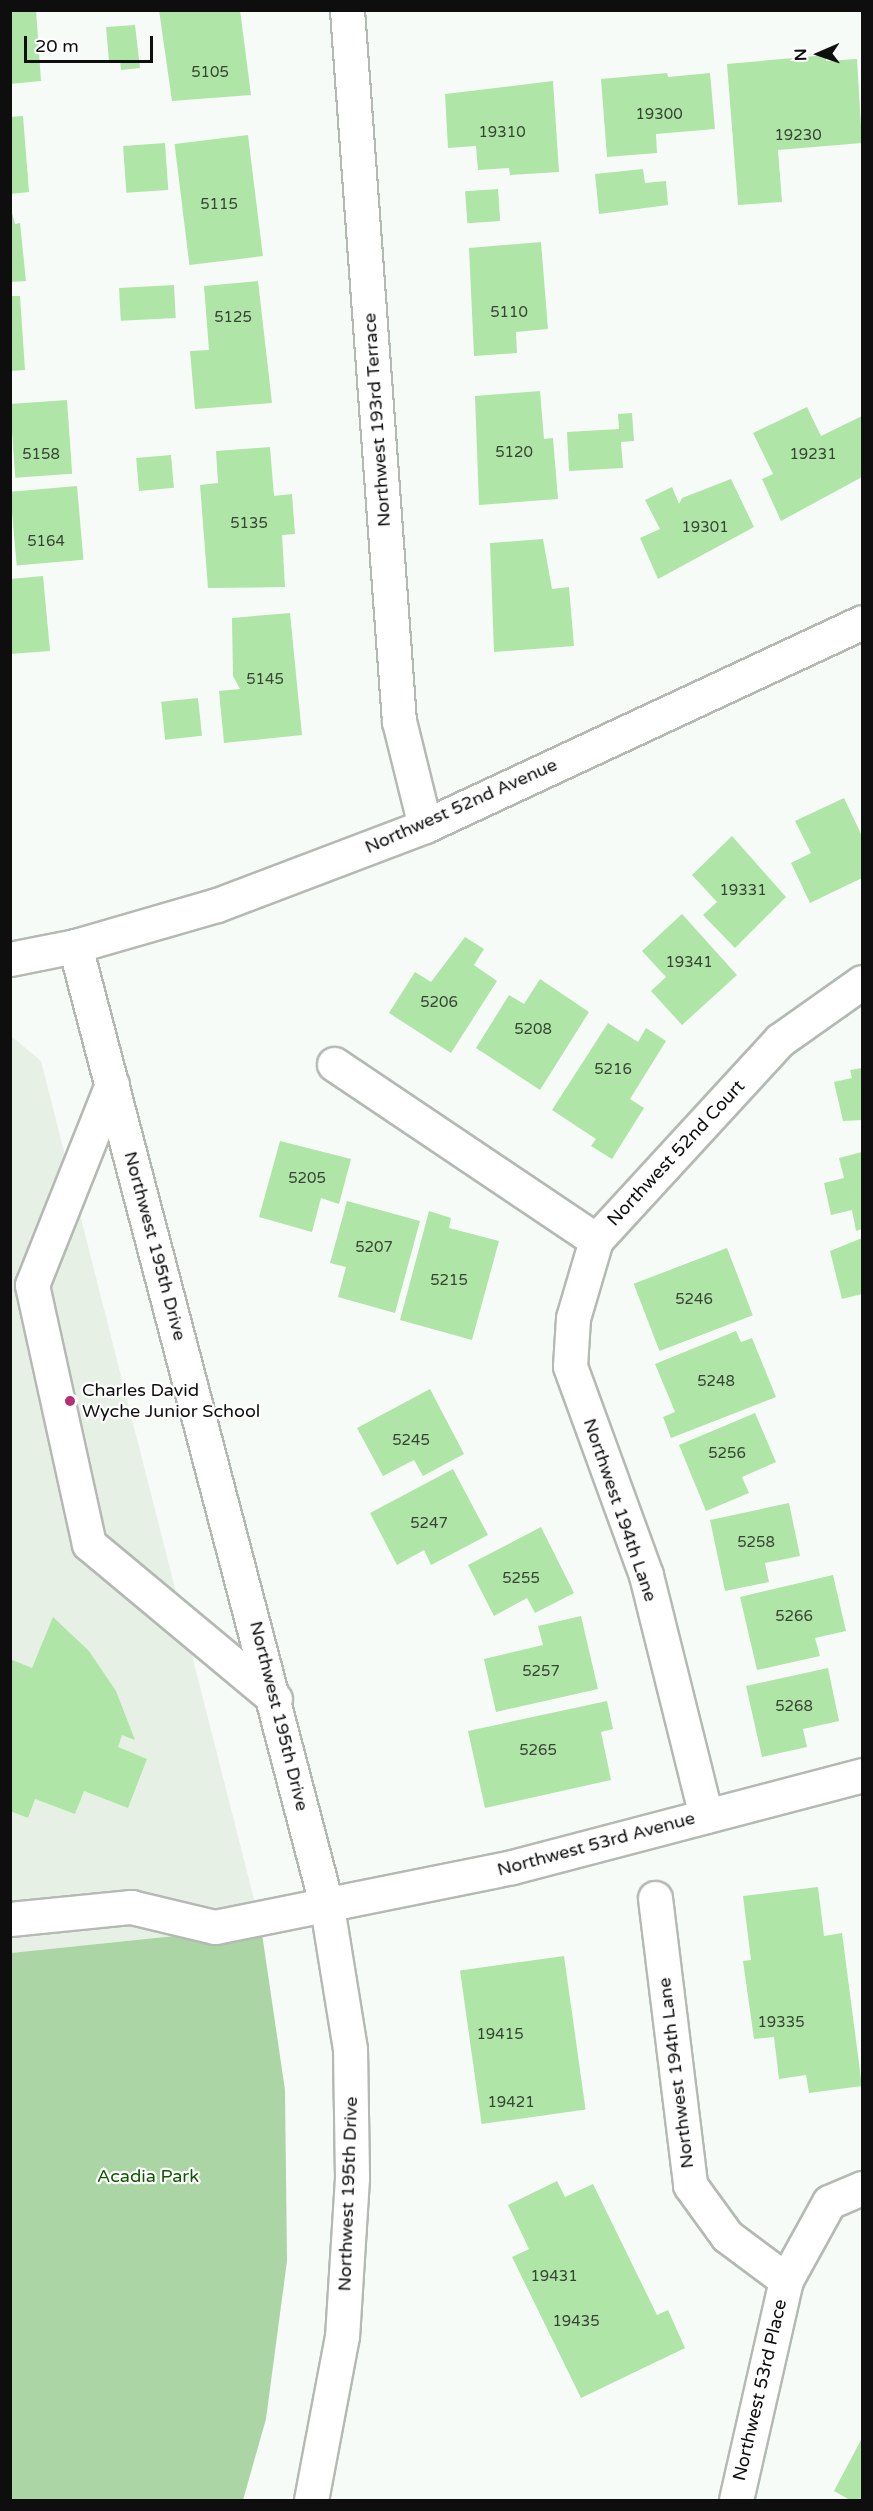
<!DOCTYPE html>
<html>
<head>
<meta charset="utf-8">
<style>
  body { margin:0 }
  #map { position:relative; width:873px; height:2511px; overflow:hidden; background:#f7fbf7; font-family:"Varela Round",sans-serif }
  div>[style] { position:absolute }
  .built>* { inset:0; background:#e7f0e5 }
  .green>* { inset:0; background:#abd5a4 }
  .building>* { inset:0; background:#afe5a6; transform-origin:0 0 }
  .roads { filter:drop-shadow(2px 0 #b5b9b4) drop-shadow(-2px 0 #b5b9b4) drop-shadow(0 2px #b5b9b4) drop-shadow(0 -2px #b5b9b4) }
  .minor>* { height:33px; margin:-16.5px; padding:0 16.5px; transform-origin:16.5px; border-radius:16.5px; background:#fff }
  .dots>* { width:16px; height:16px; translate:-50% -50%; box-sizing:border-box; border:3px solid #fff; border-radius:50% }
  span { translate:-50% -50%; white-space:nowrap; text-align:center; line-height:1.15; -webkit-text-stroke:4.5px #fff; paint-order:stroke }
  .number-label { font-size:15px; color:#364433 }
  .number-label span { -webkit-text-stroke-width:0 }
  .street-label { font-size:18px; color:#0d0e0d }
  .poi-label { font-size:18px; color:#0d0e0d }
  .left { translate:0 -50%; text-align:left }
  .park-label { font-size:18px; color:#0f5800 }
  .frame { position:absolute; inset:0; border:12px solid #0d0e0d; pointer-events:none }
  .north { position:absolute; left:789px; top:24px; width:60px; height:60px; -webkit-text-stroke:4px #fff; paint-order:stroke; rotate:268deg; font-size:16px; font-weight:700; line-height:24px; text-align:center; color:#0d0e0d }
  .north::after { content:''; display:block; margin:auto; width:21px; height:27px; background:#0d0e0d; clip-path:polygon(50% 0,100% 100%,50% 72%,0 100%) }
  .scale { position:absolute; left:24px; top:36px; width:129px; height:27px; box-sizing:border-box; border:3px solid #0d0e0d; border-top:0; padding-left:8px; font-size:18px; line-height:21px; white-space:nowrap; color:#0d0e0d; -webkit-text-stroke:4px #fff; paint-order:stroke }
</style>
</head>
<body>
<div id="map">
  <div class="built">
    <div style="clip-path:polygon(10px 1035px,41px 1061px,261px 1927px,11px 1953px)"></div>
  </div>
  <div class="green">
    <div style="clip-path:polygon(261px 1927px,285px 2090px,287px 2261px,266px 2419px,243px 2500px,11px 2500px,11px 1953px)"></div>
  </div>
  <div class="building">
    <div style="clip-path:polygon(10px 10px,36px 10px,41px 81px,10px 84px)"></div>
    <div style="clip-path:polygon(159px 10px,240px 10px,251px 95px,172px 101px)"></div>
    <div style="clip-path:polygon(135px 25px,140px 68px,121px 70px,120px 60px,109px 61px,106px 27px)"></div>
    <div style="clip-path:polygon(826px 55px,826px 61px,857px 59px,862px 143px,778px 150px,782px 202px,738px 205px,727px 64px)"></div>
    <div style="clip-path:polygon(667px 73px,668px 77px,710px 73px,715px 129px,656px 134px,657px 153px,607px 157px,601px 79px)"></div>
    <div style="clip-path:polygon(553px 81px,559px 172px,510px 175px,509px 168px,478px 170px,476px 146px,448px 148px,445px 94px)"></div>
    <div style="clip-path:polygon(23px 116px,29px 192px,10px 194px,10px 117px)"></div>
    <div style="left:248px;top:135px;width:122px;height:74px;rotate:83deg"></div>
    <div style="left:165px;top:143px;width:47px;height:42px;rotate:86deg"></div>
    <div style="clip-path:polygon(643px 169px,645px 183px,666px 181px,668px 205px,599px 214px,595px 174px)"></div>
    <div style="left:498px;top:189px;width:32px;height:33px;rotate:86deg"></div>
    <div style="clip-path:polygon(10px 206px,15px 224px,20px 223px,26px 281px,10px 282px)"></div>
    <div style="clip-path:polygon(541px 242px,548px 329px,516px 332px,517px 353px,474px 356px,469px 248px)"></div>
    <div style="clip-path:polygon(258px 281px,272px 403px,195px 409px,190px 351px,209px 350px,204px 286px)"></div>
    <div style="left:174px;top:285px;width:33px;height:55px;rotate:87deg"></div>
    <div style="clip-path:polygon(10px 296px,20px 296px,25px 370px,10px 371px)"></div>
    <div style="clip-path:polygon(540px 391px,544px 439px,553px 438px,558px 499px,479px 505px,475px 396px)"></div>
    <div style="left:67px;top:400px;width:74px;height:57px;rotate:86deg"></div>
    <div style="clip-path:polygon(807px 407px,821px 436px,862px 416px,862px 477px,781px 521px,762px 479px,773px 474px,753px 433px)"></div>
    <div style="clip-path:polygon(632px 413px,634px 441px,621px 442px,623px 468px,569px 471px,567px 432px,619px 429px,618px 414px)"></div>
    <div style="clip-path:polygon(270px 447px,274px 496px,292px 494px,295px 534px,282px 535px,285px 587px,208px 588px,200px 485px,218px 483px,216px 451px)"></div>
    <div style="left:171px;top:455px;width:33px;height:35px;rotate:85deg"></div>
    <div style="clip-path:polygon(731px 479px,754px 527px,658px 579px,640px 538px,660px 529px,645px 500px,672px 487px,679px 504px,682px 498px)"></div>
    <div style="left:77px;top:486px;width:74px;height:67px;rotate:85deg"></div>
    <div style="clip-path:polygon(543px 539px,552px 589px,569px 587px,574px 646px,494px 652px,490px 543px)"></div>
    <div style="clip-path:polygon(43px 576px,50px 651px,10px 654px,10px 579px)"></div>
    <div style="clip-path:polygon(290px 613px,302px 735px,224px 743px,219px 691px,240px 689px,233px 676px,232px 618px)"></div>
    <div style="left:198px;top:698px;width:38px;height:37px;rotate:84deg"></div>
    <div style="clip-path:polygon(844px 798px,862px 836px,862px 878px,810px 903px,791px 863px,811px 853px,795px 821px)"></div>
    <div style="clip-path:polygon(732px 836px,786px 897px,735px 948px,703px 915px,717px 902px,692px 875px)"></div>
    <div style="clip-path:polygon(682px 914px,737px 975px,682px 1025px,651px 991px,666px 977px,642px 951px)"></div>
    <div style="clip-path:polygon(465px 937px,484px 949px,474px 965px,497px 981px,451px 1053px,389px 1013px,415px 972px,431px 982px)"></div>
    <div style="clip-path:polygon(540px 979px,589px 1012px,540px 1090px,476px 1048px,509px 995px,524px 1004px)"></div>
    <div style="clip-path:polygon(608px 1023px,638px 1042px,646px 1028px,666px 1041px,630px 1099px,644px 1108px,612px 1159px,591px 1146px,596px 1139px,552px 1110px)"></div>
    <div style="clip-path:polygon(862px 1068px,862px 1120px,843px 1121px,834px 1082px,852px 1078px,850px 1070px)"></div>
    <div style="clip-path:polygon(280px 1141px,351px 1159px,339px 1204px,321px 1198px,312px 1232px,259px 1217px)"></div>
    <div style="clip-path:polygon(862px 1152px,862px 1229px,856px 1231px,852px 1210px,831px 1215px,824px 1183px,844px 1178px,839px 1158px)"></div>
    <div style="clip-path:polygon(347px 1201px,420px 1221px,395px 1313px,338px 1297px,346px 1267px,330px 1263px)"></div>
    <div style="clip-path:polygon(429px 1211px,451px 1218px,449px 1228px,499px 1241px,472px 1340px,400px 1320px)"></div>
    <div style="clip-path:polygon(862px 1238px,862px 1294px,842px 1299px,830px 1251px)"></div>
    <div style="left:727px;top:1248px;width:72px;height:100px;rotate:69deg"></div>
    <div style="clip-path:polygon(736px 1331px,741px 1342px,752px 1338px,776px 1397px,671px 1438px,663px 1417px,675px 1412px,655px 1364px)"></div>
    <div style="clip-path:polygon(430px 1389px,464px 1454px,423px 1476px,414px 1460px,383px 1476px,357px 1428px)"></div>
    <div style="clip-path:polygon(755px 1413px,776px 1462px,742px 1477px,749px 1493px,706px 1511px,679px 1445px)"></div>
    <div style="clip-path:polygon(453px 1469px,488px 1535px,431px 1565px,424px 1550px,397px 1565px,370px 1513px)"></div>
    <div style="clip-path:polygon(789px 1503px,800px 1556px,765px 1563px,769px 1582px,725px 1591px,710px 1520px)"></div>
    <div style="clip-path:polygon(541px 1527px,574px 1593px,535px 1613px,527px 1598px,494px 1616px,468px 1565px)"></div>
    <div style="clip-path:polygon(833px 1575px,846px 1631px,815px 1638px,820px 1656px,757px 1670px,740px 1597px)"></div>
    <div style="clip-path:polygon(581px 1616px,598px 1689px,496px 1712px,484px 1659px,543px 1645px,538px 1626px)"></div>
    <div style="clip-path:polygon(53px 1617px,89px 1651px,116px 1691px,135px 1740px,122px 1735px,118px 1747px,147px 1759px,128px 1808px,84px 1791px,75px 1814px,35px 1799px,28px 1818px,10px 1811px,10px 1659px,32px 1668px)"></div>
    <div style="clip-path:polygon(828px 1668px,839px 1721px,803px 1729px,807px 1747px,762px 1757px,746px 1686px)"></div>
    <div style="clip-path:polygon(607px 1701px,613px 1729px,601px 1732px,611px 1780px,485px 1808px,468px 1731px)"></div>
    <div style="clip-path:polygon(818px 1887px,824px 1936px,842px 1933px,862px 2086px,809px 2093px,806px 2075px,779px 2079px,774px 2037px,754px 2039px,743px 1961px,751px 1960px,743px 1896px)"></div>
    <div style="left:564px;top:1956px;width:155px;height:105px;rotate:82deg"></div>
    <div style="clip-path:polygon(557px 2181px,565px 2197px,593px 2184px,657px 2315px,668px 2310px,685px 2348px,581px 2398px,512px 2257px,529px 2249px,508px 2205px)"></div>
    <div style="clip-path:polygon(862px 2438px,862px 2500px,850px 2500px,834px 2491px)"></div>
  </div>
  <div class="roads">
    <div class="minor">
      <div style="left:347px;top:10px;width:713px;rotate:85.82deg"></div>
      <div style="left:399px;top:721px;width:108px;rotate:76.1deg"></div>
      <div style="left:75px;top:946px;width:993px;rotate:75.31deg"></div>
      <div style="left:327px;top:1907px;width:144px;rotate:80.8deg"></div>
      <div style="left:350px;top:2049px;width:129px;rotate:89.1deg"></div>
      <div style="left:352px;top:2178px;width:158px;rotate:93.6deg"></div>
      <div style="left:342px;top:2336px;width:167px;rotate:100.7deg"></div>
      <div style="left:10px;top:959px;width:66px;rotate:-11.3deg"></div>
      <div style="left:75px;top:946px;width:148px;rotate:-16.1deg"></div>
      <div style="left:217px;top:905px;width:222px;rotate:-20.8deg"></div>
      <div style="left:425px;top:826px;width:482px;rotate:-25deg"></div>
      <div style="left:334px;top:1064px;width:316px;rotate:33.9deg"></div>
      <div style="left:112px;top:1084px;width:216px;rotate:111.7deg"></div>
      <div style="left:32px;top:1285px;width:265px;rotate:77.6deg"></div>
      <div style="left:89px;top:1544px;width:242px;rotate:39.8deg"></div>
      <div style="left:706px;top:1816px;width:248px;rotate:-104deg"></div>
      <div style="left:646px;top:1575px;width:222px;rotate:-110deg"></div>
      <div style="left:570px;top:1366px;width:48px;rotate:-86.4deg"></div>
      <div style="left:573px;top:1318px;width:81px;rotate:-73.6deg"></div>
      <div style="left:596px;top:1240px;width:272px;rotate:-47.4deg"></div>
      <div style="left:780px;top:1040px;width:100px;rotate:-35.3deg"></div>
      <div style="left:655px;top:1898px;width:289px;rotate:83deg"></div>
      <div style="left:690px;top:2185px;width:63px;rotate:54deg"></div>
      <div style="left:727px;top:2236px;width:74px;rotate:36.7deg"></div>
      <div style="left:10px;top:1919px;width:122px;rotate:-5.7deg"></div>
      <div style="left:131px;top:1907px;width:86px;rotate:13.4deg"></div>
      <div style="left:215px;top:1927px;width:303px;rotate:-11.4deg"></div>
      <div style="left:512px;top:1867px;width:362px;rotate:-14.7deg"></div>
      <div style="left:736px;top:2500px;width:226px;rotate:-77.2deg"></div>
      <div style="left:786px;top:2280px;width:89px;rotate:-61.1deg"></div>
      <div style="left:829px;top:2202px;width:36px;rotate:-23deg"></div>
    </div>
  </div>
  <div class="dots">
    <div style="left:70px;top:1401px;background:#b52f74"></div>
  </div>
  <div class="number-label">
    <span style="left:210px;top:73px">5105</span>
    <span style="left:659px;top:115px">19300</span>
    <span style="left:502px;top:133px">19310</span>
    <span style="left:798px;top:136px">19230</span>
    <span style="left:219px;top:205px">5115</span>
    <span style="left:509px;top:313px">5110</span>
    <span style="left:233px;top:318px">5125</span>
    <span style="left:514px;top:453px">5120</span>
    <span style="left:41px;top:455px">5158</span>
    <span style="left:813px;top:455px">19231</span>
    <span style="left:249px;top:524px">5135</span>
    <span style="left:705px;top:528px">19301</span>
    <span style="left:46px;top:542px">5164</span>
    <span style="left:265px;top:680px">5145</span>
    <span style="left:743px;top:891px">19331</span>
    <span style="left:689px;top:963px">19341</span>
    <span style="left:439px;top:1003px">5206</span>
    <span style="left:533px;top:1030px">5208</span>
    <span style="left:613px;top:1070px">5216</span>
    <span style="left:307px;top:1179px">5205</span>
    <span style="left:374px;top:1248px">5207</span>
    <span style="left:449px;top:1281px">5215</span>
    <span style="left:694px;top:1300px">5246</span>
    <span style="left:716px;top:1382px">5248</span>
    <span style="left:411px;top:1441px">5245</span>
    <span style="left:727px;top:1454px">5256</span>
    <span style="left:429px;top:1524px">5247</span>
    <span style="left:756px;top:1543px">5258</span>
    <span style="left:521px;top:1579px">5255</span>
    <span style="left:794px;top:1617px">5266</span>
    <span style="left:541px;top:1672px">5257</span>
    <span style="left:794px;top:1707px">5268</span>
    <span style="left:538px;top:1751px">5265</span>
    <span style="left:781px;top:2023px">19335</span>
    <span style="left:500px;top:2035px">19415</span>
    <span style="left:511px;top:2103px">19421</span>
    <span style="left:554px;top:2277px">19431</span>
    <span style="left:576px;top:2322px">19435</span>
  </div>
  <div class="street-label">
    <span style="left:377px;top:420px;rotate:-94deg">Northwest 193rd Terrace</span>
    <span style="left:461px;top:806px;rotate:-24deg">Northwest 52nd Avenue</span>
    <span style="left:676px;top:1153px;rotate:-47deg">Northwest 52nd Court</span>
    <span style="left:155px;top:1246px;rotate:75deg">Northwest 195th Drive</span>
    <span style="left:620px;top:1510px;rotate:71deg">Northwest 194th Lane</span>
    <span style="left:279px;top:1716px;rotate:76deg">Northwest 195th Drive</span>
    <span style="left:596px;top:1844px;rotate:-15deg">Northwest 53rd Avenue</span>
    <span style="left:676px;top:2073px;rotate:-97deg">Northwest 194th Lane</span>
    <span style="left:348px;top:2194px;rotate:-88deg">Northwest 195th Drive</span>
    <span style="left:760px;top:2390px;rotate:-77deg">Northwest 53rd Place</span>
  </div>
  <div class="poi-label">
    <span class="left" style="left:82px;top:1401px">Charles David<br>Wyche Junior School</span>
  </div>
  <div class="park-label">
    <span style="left:148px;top:2176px">Acadia Park</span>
  </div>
  <div class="frame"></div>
  <div class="north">N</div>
  <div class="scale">20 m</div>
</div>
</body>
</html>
